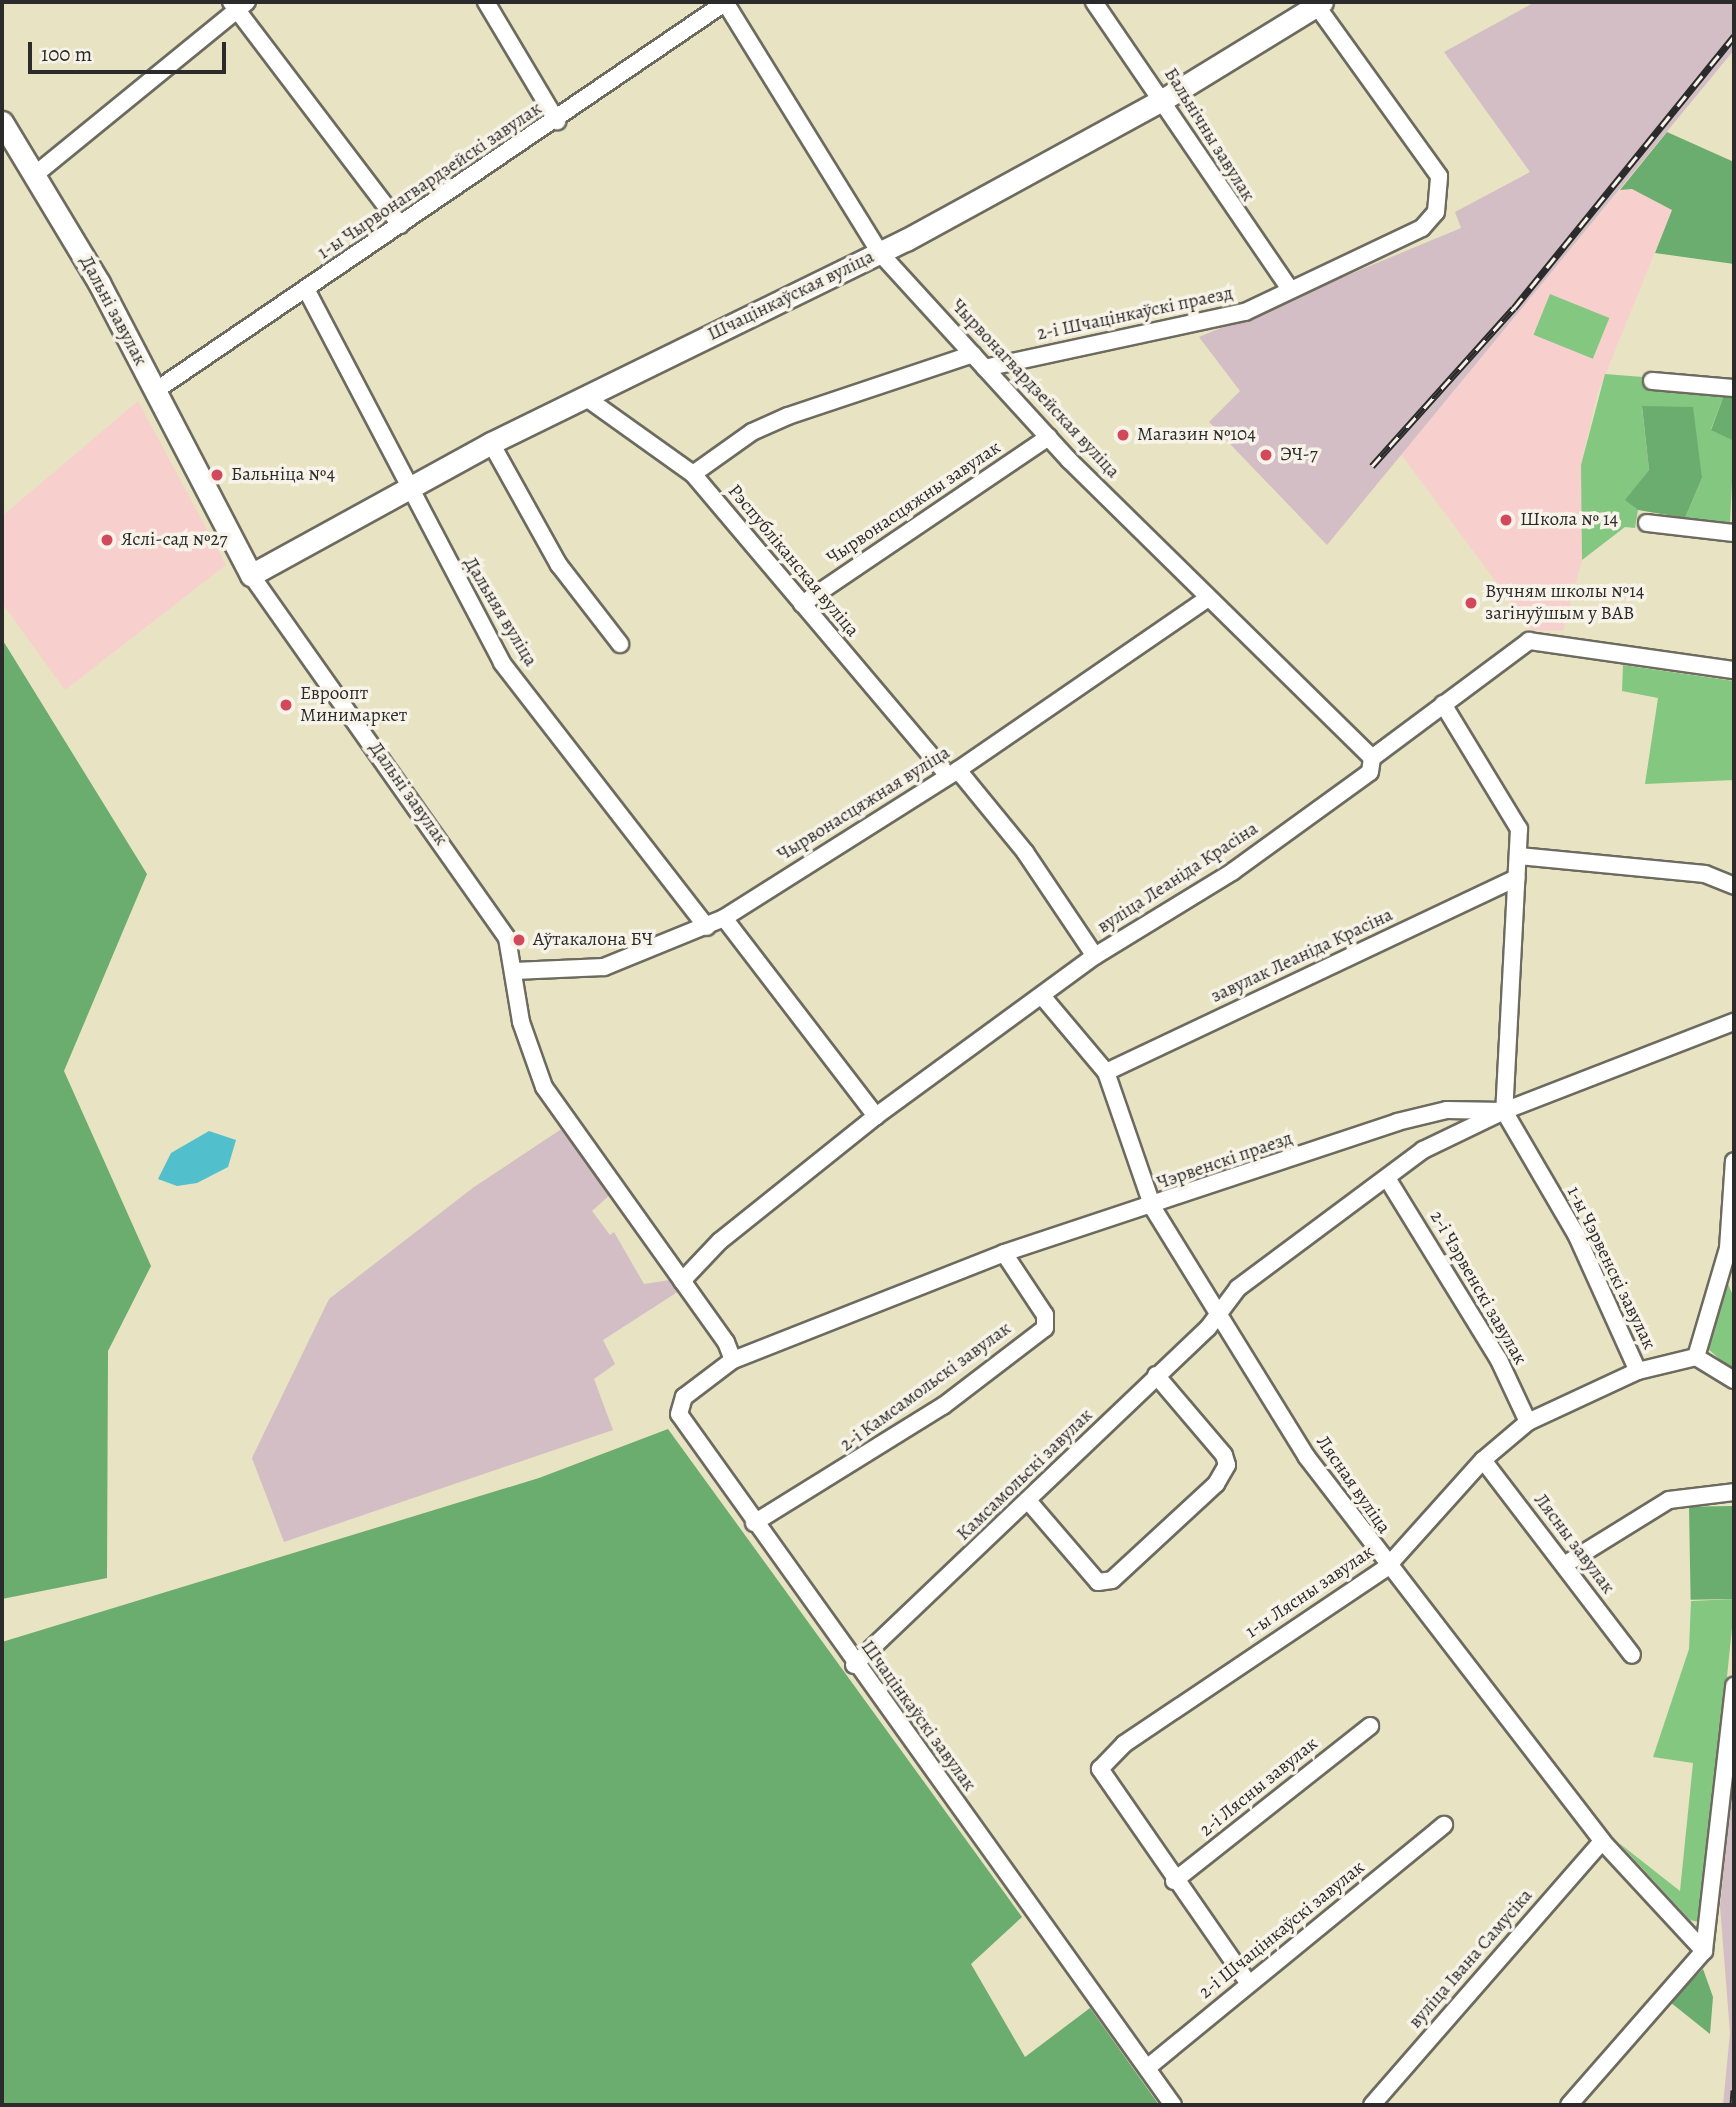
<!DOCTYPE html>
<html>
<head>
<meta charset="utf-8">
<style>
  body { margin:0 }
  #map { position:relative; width:1736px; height:2107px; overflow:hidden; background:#e8e3c2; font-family:Alegreya,serif }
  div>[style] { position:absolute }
  .built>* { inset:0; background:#f7d0ce }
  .industrial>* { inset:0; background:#d2bec4 }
  .green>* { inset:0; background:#84c781; transform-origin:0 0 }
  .forest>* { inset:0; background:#6bac6f; transform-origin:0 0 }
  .water>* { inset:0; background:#52bfcc }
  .roads { filter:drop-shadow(2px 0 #6d6b60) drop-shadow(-2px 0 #6d6b60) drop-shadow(0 2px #6d6b60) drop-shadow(0 -2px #6d6b60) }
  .street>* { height:16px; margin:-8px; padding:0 8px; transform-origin:8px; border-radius:8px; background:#fff }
  .secondary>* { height:21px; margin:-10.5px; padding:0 10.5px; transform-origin:10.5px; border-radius:10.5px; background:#fff }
  .rail>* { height:7px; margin-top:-3.5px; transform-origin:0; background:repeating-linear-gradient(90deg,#f7f3e8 0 13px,#2b2b2b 0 26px); box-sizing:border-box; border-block:2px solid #2b2b2b }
  .dots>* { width:19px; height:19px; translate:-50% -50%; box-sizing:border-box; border:4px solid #f7f3e8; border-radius:50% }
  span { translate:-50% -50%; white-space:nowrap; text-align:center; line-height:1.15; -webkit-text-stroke:7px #f7f3e8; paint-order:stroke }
  .street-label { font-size:19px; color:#2b2b2b }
  .poi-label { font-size:19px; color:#2b2b2b }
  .left { translate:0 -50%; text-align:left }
  .frame { position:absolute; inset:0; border:4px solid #2b2b2b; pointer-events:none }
  .scale { position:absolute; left:28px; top:42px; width:198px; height:32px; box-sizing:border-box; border:4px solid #2b2b2b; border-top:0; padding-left:9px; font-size:21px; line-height:24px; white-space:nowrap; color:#2b2b2b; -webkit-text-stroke:5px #f7f3e8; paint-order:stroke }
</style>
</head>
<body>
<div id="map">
  <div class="built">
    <div style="clip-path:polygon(1632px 189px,1672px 210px,1597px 395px,1581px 465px,1582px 560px,1563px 631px,1532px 630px,1400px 453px,1620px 190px)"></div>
    <div style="clip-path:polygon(138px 401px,226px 565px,65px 690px,2px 603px,2px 516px)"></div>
  </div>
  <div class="industrial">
    <div style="clip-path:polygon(1535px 2px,1734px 2px,1734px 50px,1327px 545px,1209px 422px,1240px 391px,1199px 337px,1461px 228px,1455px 212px,1530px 172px,1444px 52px)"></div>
    <div style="clip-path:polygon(566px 1126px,612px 1193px,592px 1211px,610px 1235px,614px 1232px,644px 1284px,670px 1280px,679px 1291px,603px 1340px,615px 1364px,594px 1379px,613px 1430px,284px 1542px,252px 1458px,329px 1299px,474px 1187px)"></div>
    <div style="clip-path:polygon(1734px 1768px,1734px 2105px,1723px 2105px,1730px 2033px,1720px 1906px)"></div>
  </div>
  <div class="green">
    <div style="left:1550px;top:294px;width:64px;height:44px;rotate:22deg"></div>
    <div style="clip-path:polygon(1605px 374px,1643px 377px,1647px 390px,1724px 395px,1711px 429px,1734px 441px,1730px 524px,1685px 518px,1702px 478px,1642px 407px,1649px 470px,1626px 500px,1638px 510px,1635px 528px,1625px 527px,1582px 560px,1581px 465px)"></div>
    <div style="clip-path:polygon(1623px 665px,1734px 681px,1734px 780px,1645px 784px,1658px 698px,1622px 691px)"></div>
    <div style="clip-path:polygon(1725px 1277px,1734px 1298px,1732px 1370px,1707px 1348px)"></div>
    <div style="clip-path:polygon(1734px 1599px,1734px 1608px,1702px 1923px,1690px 1920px,1619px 1843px,1680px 1891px,1693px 1763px,1653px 1757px,1689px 1649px,1691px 1601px)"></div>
  </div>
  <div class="forest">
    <div style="clip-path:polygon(1667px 132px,1734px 162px,1734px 264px,1655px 253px,1672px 210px,1632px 189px,1620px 190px)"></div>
    <div style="clip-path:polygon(1724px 395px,1734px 396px,1734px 441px,1711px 430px)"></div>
    <div style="clip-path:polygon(1642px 406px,1693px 407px,1702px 478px,1685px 518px,1638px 510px,1625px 500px,1649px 470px)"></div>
    <div style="clip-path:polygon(2px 639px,147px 874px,64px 1071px,151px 1266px,108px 1351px,107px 1578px,2px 1599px)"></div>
    <div style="clip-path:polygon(668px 1429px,1022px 1917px,971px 1964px,1025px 2057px,1090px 2008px,1159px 2105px,2px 2105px,2px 1642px,539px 1478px)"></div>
    <div style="left:1732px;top:1506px;width:93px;height:43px;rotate:89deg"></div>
    <div style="clip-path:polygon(1703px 1969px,1713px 1997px,1710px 2034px,1670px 2002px)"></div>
  </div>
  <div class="water">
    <div style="clip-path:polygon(209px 1131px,236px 1140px,228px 1167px,197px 1183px,177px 1186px,158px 1179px,171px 1153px)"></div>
  </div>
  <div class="roads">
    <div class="street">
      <div style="left:231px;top:2px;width:280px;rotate:52.8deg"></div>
      <div style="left:486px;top:2px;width:139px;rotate:59.2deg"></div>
      <div style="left:725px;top:2px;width:295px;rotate:58.3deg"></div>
      <div style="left:880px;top:253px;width:280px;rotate:47.6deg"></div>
      <div style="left:1069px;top:460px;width:425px;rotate:44.5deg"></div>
      <div style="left:1094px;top:2px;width:348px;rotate:55.7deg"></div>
      <div style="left:37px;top:173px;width:271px;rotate:-39.2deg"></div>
      <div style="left:306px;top:289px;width:422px;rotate:62.3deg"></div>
      <div style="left:502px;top:663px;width:334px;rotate:52.2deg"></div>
      <div style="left:985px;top:368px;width:266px;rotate:-12.2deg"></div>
      <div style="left:1245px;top:312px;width:196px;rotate:-25.4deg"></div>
      <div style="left:1422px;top:228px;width:21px;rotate:-49deg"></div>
      <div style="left:1436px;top:212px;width:36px;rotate:-85deg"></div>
      <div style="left:1439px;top:176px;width:211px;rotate:-125.7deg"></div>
      <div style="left:1652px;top:381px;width:82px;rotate:4.9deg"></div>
      <div style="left:155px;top:391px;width:691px;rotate:-34.27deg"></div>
      <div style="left:585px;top:397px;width:133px;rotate:35.5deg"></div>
      <div style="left:693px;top:474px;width:395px;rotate:49.8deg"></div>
      <div style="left:491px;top:443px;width:140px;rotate:60.9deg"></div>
      <div style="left:559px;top:565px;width:100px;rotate:52.3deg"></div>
      <div style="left:693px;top:474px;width:72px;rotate:-35.4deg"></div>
      <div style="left:752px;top:432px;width:39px;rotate:-24deg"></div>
      <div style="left:788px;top:416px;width:195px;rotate:-18.5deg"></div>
      <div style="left:1647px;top:523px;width:88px;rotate:6.6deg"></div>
      <div style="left:251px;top:575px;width:444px;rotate:54.8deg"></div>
      <div style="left:507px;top:938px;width:85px;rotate:80.5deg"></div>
      <div style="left:521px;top:1022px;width:69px;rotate:70.5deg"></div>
      <div style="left:544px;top:1087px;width:313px;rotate:54.5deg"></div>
      <div style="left:726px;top:1342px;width:19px;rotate:69deg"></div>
      <div style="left:802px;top:604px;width:298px;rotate:-34.1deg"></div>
      <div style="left:1443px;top:704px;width:146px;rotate:58.7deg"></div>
      <div style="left:1519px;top:829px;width:282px;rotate:93deg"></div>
      <div style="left:958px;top:770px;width:106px;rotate:50.7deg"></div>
      <div style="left:1025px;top:852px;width:125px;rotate:56.1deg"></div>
      <div style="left:1519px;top:856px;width:187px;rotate:5.5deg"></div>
      <div style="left:1705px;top:874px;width:31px;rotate:22deg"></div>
      <div style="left:724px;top:918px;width:250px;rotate:52.5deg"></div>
      <div style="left:514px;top:971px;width:90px;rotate:-2.5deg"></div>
      <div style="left:604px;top:967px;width:130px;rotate:-22.2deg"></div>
      <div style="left:724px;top:918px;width:277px;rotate:-32.3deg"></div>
      <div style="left:958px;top:770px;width:302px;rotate:-34.5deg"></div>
      <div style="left:1042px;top:996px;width:99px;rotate:49.9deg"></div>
      <div style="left:1106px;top:1072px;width:144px;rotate:70.9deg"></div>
      <div style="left:1153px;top:1208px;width:291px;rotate:58.3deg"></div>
      <div style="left:1306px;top:1456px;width:486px;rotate:52.4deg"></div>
      <div style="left:1602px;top:1841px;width:150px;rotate:47.2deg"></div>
      <div style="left:1106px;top:1072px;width:454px;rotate:-25.3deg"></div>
      <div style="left:1504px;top:1111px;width:143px;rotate:59.7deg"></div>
      <div style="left:1576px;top:1234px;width:150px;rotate:65.7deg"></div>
      <div style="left:1387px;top:1178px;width:214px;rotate:58.4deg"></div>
      <div style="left:1499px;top:1360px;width:68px;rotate:64.9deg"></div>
      <div style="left:682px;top:1281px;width:55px;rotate:-46.5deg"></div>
      <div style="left:720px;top:1241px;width:200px;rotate:-38.7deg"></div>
      <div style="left:876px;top:1116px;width:271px;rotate:-36.2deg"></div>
      <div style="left:1095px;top:956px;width:161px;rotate:-31.5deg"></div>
      <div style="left:1232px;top:872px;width:170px;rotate:-35.9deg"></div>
      <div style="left:1370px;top:772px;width:14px;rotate:-82deg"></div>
      <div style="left:1372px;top:758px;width:196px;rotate:-36.7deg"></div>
      <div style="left:1529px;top:641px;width:207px;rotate:8.1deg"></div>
      <div style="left:1696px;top:1357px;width:44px;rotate:31.2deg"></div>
      <div style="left:1483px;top:1460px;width:245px;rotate:52.6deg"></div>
      <div style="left:1030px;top:1503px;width:104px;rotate:49.3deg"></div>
      <div style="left:1098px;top:1582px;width:14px;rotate:-8deg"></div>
      <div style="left:1112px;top:1580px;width:142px;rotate:-42.7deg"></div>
      <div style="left:1216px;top:1484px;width:22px;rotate:-60deg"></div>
      <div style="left:1227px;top:1465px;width:10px;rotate:-107deg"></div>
      <div style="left:1224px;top:1455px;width:105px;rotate:-130.4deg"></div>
      <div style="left:754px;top:1523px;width:222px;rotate:-31.8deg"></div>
      <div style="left:943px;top:1406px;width:128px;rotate:-37.4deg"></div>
      <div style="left:1045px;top:1328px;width:13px;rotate:-90deg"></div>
      <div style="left:1045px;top:1315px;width:74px;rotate:-123.5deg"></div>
      <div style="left:1564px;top:1565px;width:123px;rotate:-31.8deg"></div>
      <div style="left:1669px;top:1500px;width:65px;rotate:-7deg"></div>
      <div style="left:854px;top:1665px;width:489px;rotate:-43.6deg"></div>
      <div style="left:1208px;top:1328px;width:50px;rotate:-53.1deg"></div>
      <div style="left:1238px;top:1288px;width:231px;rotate:-36.7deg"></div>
      <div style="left:1423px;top:1150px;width:88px;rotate:-25.7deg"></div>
      <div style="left:1174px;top:1881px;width:250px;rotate:-38.3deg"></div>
      <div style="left:1704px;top:1951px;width:267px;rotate:-83.5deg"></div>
      <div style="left:1249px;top:1984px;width:262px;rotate:-124.7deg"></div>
      <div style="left:1100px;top:1769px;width:35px;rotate:-46deg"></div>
      <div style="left:1124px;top:1744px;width:316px;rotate:-33.9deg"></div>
      <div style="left:1386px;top:1568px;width:145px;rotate:-48.1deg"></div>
      <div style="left:1483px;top:1460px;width:59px;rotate:-40.2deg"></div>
      <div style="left:1528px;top:1422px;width:121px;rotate:-24.9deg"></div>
      <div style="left:1638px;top:1371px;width:60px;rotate:-13.6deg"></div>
      <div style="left:1696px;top:1357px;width:114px;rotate:-73.6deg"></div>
      <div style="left:1728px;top:1248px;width:87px;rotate:-86.1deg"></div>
      <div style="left:1147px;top:2068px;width:384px;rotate:-39.3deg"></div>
      <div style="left:1173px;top:2105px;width:849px;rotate:-125.56deg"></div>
      <div style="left:679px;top:1414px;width:18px;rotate:-74deg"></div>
      <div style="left:684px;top:1397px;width:61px;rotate:-37.1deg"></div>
      <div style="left:733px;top:1360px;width:291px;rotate:-21.5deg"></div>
      <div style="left:1004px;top:1253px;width:414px;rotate:-18.4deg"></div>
      <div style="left:1397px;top:1122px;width:51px;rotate:-13.5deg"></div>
      <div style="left:1447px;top:1110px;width:57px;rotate:1deg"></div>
      <div style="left:1504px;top:1111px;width:247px;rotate:-21.2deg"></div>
      <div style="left:1372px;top:2105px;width:350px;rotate:-48.9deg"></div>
      <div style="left:1569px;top:2105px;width:205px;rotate:-48.8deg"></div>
    </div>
    <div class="secondary">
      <div style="left:2px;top:122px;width:188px;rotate:58.9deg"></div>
      <div style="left:99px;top:283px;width:329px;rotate:62.5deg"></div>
      <div style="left:251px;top:575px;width:274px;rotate:-28.8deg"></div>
      <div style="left:491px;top:443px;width:462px;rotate:-26.1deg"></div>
      <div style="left:906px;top:240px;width:294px;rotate:-28.7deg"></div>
      <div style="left:1164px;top:99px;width:185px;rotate:-31.5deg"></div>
    </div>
  </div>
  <div class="rail">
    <div style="left:1372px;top:466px;width:212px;rotate:-48.1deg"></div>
    <div style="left:1514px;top:308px;width:350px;rotate:-51deg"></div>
    <div style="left:1733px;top:2105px;width:15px;rotate:-86deg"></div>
  </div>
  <div class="dots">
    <div style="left:1123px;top:435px;background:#d1495b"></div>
    <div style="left:1266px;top:455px;background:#d1495b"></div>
    <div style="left:217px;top:475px;background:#d1495b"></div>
    <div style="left:1506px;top:520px;background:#d1495b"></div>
    <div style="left:107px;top:540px;background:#d1495b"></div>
    <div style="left:1471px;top:603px;background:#d1495b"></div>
    <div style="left:286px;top:705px;background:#d1495b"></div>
    <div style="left:519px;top:940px;background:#d1495b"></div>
  </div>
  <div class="street-label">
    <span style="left:1209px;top:135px;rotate:58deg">Бальнічны завулак</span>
    <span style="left:430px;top:181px;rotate:-34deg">1-ы Чырвонагвардзейскі завулак</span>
    <span style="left:791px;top:296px;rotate:-26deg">Шчацінкаўская вуліца</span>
    <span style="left:113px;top:311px;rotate:62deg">Дальні завулак</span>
    <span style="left:1135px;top:314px;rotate:-12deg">2-і Шчацінкаўскі праезд</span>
    <span style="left:1035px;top:389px;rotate:47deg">Чырвонагвардзейская вуліца</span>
    <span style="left:914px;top:503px;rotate:-34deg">Чырвонасцяжны завулак</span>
    <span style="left:793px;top:561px;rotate:50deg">Рэспубліканская вуліца</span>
    <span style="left:500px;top:612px;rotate:59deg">Дальняя вуліца</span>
    <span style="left:408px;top:794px;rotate:55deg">Дальні завулак</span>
    <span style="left:864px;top:804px;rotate:-32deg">Чырвонасцяжная вуліца</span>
    <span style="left:1178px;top:878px;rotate:-33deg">вуліца Леаніда Красіна</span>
    <span style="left:1302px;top:956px;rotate:-25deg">завулак Леаніда Красіна</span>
    <span style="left:1225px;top:1161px;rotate:-19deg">Чэрвенскі праезд</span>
    <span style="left:1611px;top:1268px;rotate:64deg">1-ы Чэрвенскі завулак</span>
    <span style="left:1478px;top:1288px;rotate:60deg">2-і Чэрвенскі завулак</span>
    <span style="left:926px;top:1387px;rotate:-36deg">2-і Камсамольскі завулак</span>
    <span style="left:1025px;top:1475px;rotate:-44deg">Камсамольскі завулак</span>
    <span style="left:1353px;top:1485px;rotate:55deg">Лясная вуліца</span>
    <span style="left:1574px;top:1544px;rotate:53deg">Лясны завулак</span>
    <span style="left:1310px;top:1592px;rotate:-34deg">1-ы Лясны завулак</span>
    <span style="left:918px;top:1716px;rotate:54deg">Шчацінкаўскі завулак</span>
    <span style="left:1259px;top:1787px;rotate:-39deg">2-і Лясны завулак</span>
    <span style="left:1282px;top:1930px;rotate:-39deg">2-і Шчацінкаўскі завулак</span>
    <span style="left:1471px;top:1959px;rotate:-49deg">вуліца Івана Самусіка</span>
  </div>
  <div class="poi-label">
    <span class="left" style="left:1137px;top:435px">Магазин №104</span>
    <span class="left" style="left:1280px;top:455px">ЭЧ-7</span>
    <span class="left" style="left:231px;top:475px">Бальніца №4</span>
    <span class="left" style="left:1520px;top:520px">Школа № 14</span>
    <span class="left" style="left:121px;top:540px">Яслі-сад №27</span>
    <span class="left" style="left:1485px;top:603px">Вучням школы №14<br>загінуўшым у ВАВ</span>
    <span class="left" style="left:300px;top:705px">Евроопт<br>Минимаркет</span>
    <span class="left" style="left:533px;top:940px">Аўтакалона БЧ</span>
  </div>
  <div class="frame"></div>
  <div class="scale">100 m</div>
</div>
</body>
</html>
